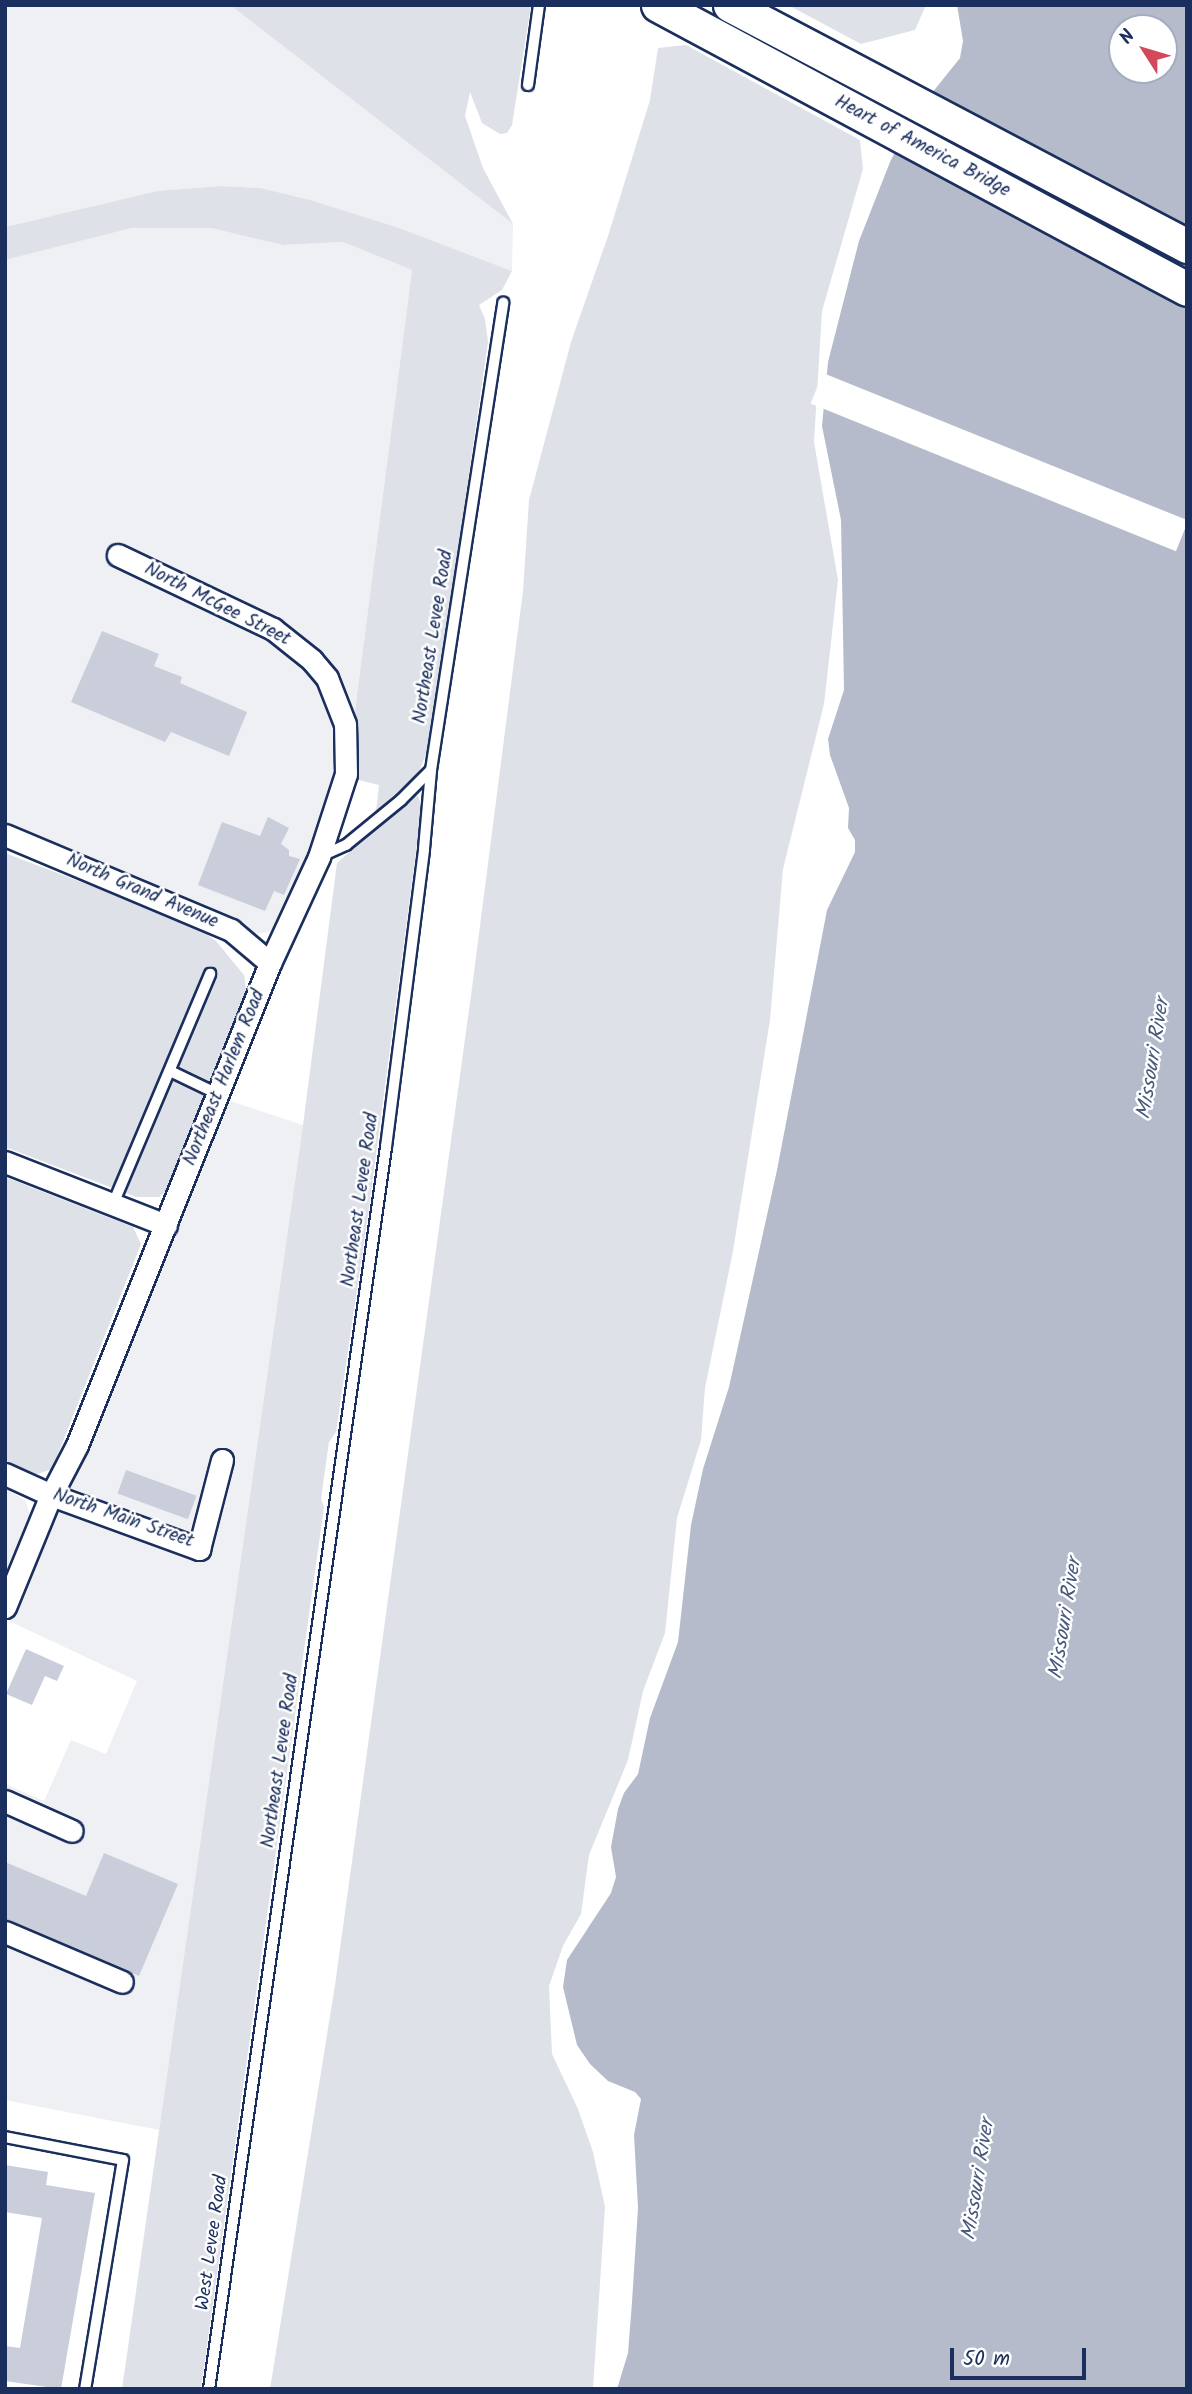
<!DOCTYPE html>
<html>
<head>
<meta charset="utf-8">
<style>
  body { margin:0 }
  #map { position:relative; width:1192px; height:2394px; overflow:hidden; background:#fff; font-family:Kalam,sans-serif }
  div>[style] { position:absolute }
  .built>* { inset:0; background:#eff0f4 }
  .green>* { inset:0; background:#dee1e7 }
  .water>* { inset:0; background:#b5bbca }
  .pier>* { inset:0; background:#fff; transform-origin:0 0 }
  .building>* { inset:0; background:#caceda; transform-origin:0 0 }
  .roads { filter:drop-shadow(2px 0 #1b2f5e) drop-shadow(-2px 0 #1b2f5e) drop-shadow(0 2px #1b2f5e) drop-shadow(0 -2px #1b2f5e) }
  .lane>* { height:10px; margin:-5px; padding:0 5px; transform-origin:5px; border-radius:5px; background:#fff }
  .street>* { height:21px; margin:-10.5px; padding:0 10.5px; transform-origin:10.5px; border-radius:10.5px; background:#fff }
  .primary>* { height:33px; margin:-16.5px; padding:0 16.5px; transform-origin:16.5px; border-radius:16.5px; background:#fff }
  span { translate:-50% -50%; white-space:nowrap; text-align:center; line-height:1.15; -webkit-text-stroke:5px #fff; paint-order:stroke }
  .street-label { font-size:19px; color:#1b2f5e }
  .water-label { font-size:21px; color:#49597e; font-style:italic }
  .frame { position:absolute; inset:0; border:7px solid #1b2f5e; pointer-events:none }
  .north { position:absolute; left:1108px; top:14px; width:70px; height:70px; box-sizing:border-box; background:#fff; border:2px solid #a4acbf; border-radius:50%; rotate:307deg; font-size:19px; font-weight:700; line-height:28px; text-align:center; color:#1b2f5e }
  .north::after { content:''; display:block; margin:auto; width:24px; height:32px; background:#d1495b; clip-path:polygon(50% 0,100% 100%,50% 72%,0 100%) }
  .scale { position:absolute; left:950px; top:2348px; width:136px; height:32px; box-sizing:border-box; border:4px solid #1b2f5e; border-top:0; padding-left:9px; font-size:21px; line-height:24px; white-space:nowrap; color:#1b2f5e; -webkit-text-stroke:5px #fff; paint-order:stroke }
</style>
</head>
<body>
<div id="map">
  <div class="built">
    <div style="clip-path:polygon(5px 5px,230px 5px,513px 224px,512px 271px,399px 228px,260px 188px,221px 186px,157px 191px,5px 227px)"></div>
    <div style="clip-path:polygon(132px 228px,211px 228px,283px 245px,343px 242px,412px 270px,353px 726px,284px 919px,268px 932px,258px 934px,5px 826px,5px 260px)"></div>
    <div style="clip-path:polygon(227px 1100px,303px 1125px,159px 2130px,5px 2100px,5px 1784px,44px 1801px,71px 1740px,106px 1754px,137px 1681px,9px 1621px)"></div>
    <div style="clip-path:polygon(5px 1488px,26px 1501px,30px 1516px,5px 1576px)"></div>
  </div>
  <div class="green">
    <div style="clip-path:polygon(230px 5px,531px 5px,512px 125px,507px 133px,500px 134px,482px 123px,470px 92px,465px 116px,483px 168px,513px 224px)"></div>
    <div style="clip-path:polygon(788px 5px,926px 5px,915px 30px,861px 44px)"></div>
    <div style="clip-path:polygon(686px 45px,860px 140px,863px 169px,822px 311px,814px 442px,838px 580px,824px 704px,783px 869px,770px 1020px,733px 1251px,705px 1388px,701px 1440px,677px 1518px,665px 1633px,643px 1691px,628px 1760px,589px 1855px,581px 1914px,563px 1946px,549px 1986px,552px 2054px,578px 2109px,593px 2152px,605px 2207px,593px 2389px,270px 2389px,335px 1985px,472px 988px,523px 591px,529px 500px,571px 342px,608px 236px,650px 100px,658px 48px)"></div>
    <div style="clip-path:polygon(221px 186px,260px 188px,310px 200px,399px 228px,512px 271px,502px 290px,479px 305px,485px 319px,488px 342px,430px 744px,419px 772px,376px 812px,379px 785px,351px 778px,353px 726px,412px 270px,343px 242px,283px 245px,211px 228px,132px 228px,5px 260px,5px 227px,157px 191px)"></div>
    <div style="clip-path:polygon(418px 796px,422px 806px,368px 1215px,336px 1432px,329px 1442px,321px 1499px,324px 1507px,201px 2389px,122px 2389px,303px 1125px,337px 863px,412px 797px)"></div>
    <div style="clip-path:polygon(5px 853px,194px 925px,216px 941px,244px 975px,247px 996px,169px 1188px,159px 1197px,136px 1197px,5px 1147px)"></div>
    <div style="clip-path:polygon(5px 1177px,133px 1227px,141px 1244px,52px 1469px,32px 1476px,5px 1463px)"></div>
  </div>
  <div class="water">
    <div style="clip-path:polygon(evenodd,957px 5px,1187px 5px,1187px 2389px,617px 2389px,628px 2353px,632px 2302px,638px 2208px,634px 2135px,641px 2099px,635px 2092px,608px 2081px,590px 2064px,577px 2045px,563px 1987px,567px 1960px,611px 1893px,616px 1877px,611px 1847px,618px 1809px,624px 1793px,638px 1774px,650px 1718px,678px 1642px,691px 1525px,703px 1469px,729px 1387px,777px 1170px,827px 910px,855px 852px,855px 840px,848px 828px,849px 808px,830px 755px,828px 739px,844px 690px,841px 520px,822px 426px,828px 362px,859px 241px,890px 162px,912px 118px,960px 58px,963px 41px,957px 5px,1122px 28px,1164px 28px,1164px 70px,1122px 70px,1122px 28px)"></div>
  </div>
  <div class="pier">
    <div style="left:823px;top:373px;width:394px;height:33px;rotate:22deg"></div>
  </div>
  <div class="building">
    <div style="clip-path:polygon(102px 631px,159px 654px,154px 666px,182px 677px,180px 683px,247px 712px,229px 756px,171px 732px,165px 742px,71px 702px)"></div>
    <div style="clip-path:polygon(268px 817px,289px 828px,281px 844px,289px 850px,289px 856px,300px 859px,284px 895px,274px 891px,265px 911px,198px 885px,222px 822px,260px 836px)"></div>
    <div style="left:126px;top:1470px;width:75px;height:25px;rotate:20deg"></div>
    <div style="clip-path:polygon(26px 1649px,64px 1666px,57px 1681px,45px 1676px,32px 1705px,6px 1694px)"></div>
    <div style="clip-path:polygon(104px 1853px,178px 1884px,139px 1976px,5px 1919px,5px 1862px,86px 1896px)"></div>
    <div style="clip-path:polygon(5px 2165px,48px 2172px,46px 2185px,95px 2193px,61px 2389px,5px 2381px,5px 2346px,20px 2348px,42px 2218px,5px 2212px)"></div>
  </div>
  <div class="roads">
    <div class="lane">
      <div style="left:528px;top:85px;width:81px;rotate:-82.2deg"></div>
      <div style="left:319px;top:857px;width:30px;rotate:-24deg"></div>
      <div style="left:346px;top:845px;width:71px;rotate:-39.3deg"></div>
      <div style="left:401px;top:800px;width:42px;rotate:-45deg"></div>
      <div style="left:170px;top:1071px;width:53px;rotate:25.6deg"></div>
      <div style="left:113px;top:1204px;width:250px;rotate:-67.1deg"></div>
      <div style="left:5px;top:2137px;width:120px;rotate:11deg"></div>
      <div style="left:123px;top:2160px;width:232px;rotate:99.4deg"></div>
      <div style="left:209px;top:2389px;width:1255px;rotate:-81.89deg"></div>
      <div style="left:386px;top:1147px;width:300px;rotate:-82.7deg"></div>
      <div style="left:424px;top:849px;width:79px;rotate:-84.9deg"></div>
      <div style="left:431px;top:770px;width:473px;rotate:-81.2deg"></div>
    </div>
    <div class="street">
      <div style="left:5px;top:835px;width:245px;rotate:22.8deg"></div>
      <div style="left:231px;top:930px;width:51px;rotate:40.2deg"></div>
      <div style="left:5px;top:1162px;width:173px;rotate:21.4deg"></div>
      <div style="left:5px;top:1474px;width:51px;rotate:24.5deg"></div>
      <div style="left:51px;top:1495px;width:158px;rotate:20deg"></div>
      <div style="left:199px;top:1549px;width:92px;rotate:-75.5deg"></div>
      <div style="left:5px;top:1607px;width:121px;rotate:-67.7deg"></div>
      <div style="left:51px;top:1495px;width:56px;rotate:-62.5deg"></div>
      <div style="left:77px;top:1445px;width:519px;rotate:-68.18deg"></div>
      <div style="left:270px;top:963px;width:117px;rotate:-65.2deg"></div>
      <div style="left:319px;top:857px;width:87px;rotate:-72deg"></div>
      <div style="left:346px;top:774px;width:50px;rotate:-91.1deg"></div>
      <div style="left:345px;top:724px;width:49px;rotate:-111.4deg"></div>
      <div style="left:327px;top:678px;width:23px;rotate:-130deg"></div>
      <div style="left:312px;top:660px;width:50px;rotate:-141.5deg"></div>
      <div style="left:273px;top:629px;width:172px;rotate:-154.5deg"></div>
      <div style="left:5px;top:1801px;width:73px;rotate:24.1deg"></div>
      <div style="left:5px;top:1932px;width:127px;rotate:23.1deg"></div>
    </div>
    <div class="primary">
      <div style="left:658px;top:5px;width:600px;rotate:28.23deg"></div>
      <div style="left:730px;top:5px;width:517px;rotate:27.81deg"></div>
    </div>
  </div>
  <div class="street-label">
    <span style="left:922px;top:147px;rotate:28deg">Heart of America Bridge</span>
    <span style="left:217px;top:605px;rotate:27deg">North McGee Street</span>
    <span style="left:434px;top:637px;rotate:-81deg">Northeast Levee Road</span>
    <span style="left:142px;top:892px;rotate:23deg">North Grand Avenue</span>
    <span style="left:225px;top:1078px;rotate:-68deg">Northeast Harlem Road</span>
    <span style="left:361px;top:1200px;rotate:-82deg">Northeast Levee Road</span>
    <span style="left:123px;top:1519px;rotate:19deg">North Main Street</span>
    <span style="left:281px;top:1761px;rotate:-82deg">Northeast Levee Road</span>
    <span style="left:213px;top:2243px;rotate:-82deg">West Levee Road</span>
  </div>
  <div class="water-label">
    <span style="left:1154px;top:1059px;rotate:-81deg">Missouri River</span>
    <span style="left:1066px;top:1619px;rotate:-81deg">Missouri River</span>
    <span style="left:979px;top:2180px;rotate:-81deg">Missouri River</span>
  </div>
  <div class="frame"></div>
  <div class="north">N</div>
  <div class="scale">50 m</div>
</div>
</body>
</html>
